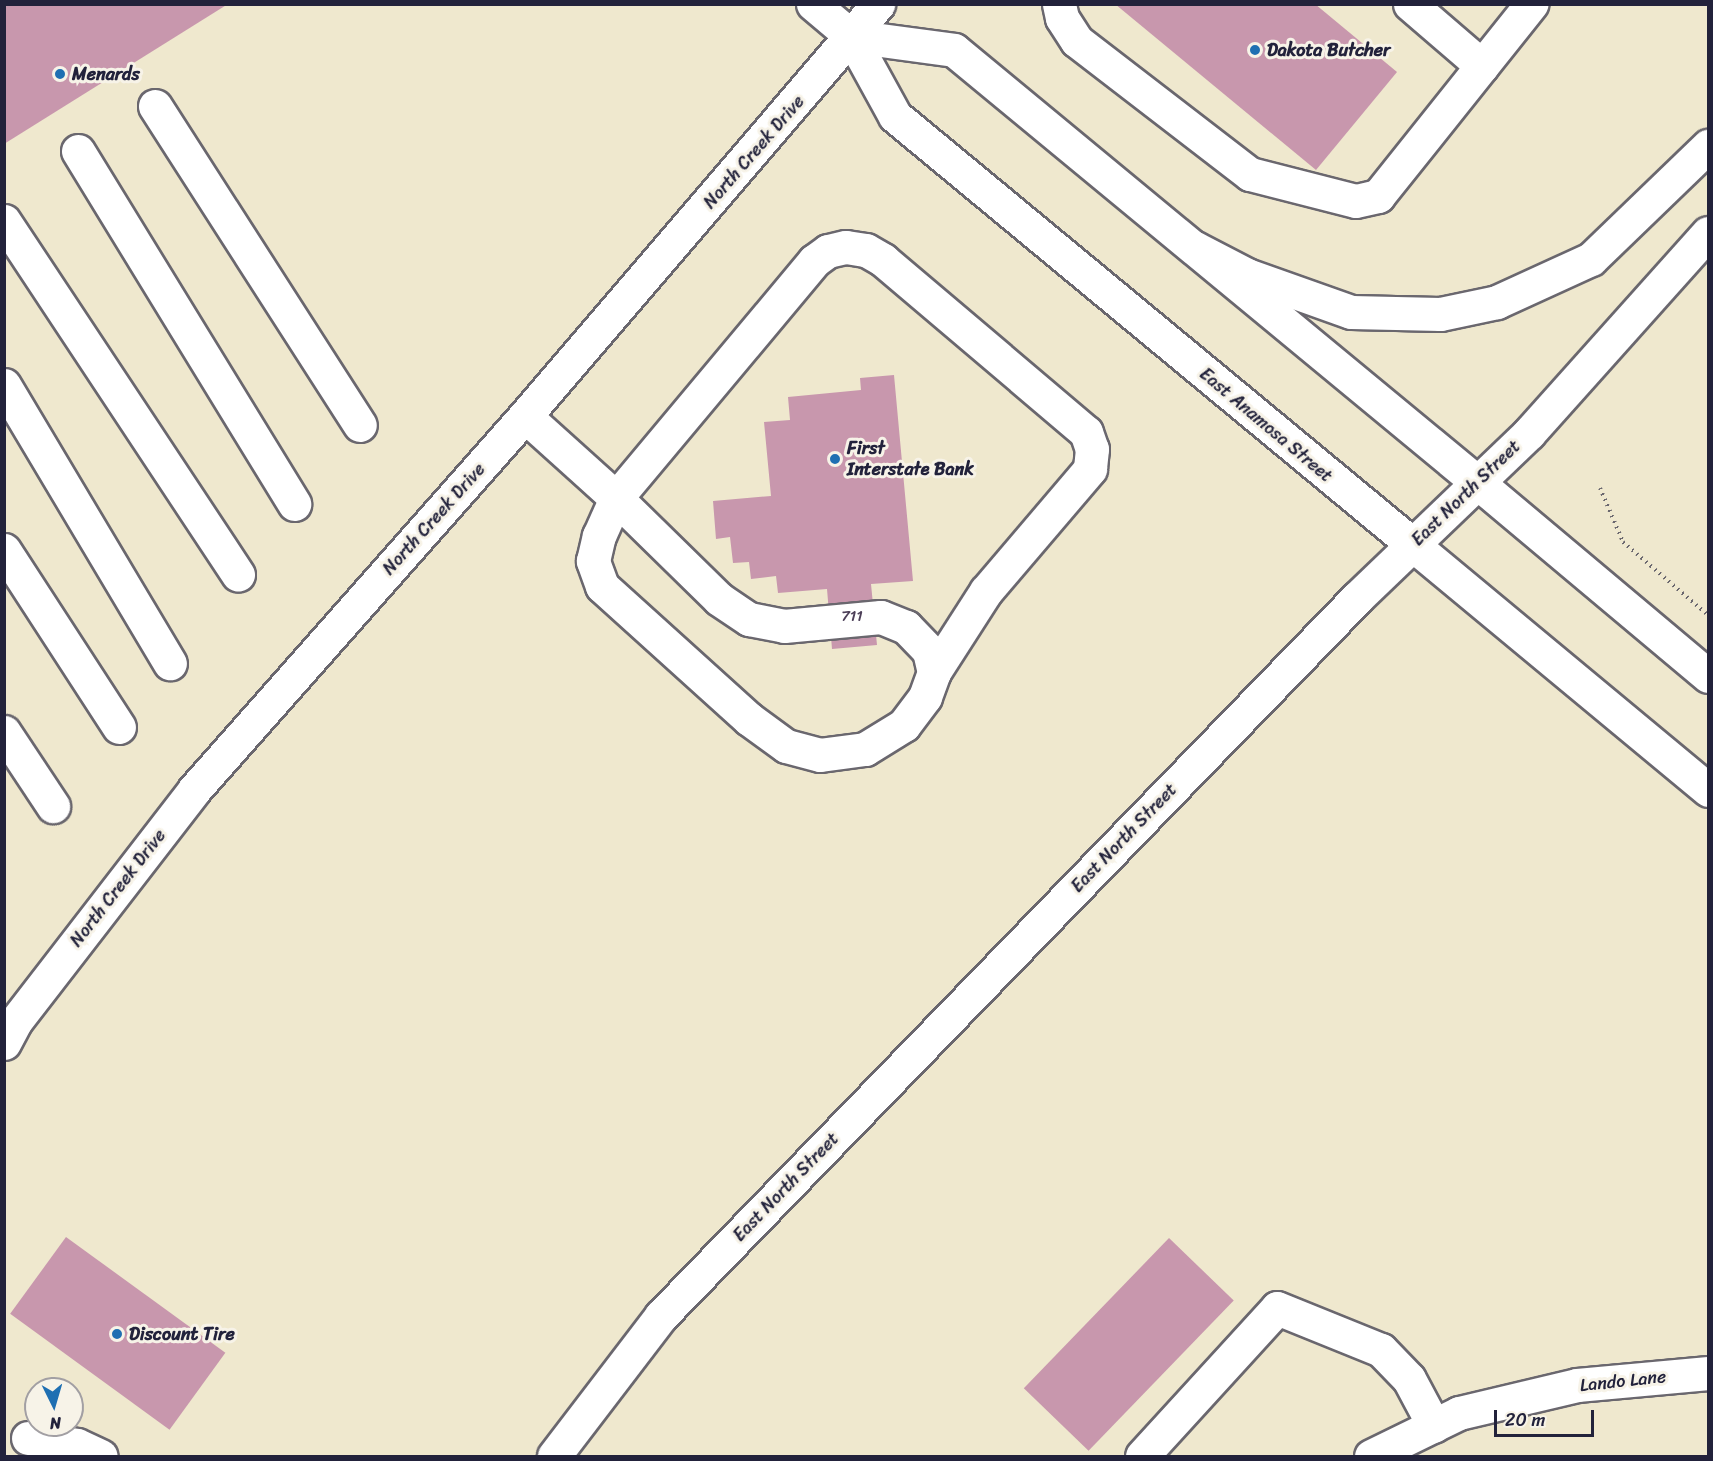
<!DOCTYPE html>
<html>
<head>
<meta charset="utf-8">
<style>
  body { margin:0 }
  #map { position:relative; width:1713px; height:1461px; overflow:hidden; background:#efe8ce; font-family:Sriracha,sans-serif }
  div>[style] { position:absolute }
  .building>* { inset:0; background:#c897ad; transform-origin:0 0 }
  .path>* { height:4px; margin-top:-2px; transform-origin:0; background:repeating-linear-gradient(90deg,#6a676e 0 1.5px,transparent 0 6px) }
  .roads { filter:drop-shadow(2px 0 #6a676e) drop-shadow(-2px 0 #6a676e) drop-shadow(0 2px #6a676e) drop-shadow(0 -2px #6a676e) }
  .minor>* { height:33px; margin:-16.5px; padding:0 16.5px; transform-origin:16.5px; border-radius:16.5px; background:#fff }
  .major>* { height:33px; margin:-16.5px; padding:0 16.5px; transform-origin:16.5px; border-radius:16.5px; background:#fff }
  .dots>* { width:16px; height:16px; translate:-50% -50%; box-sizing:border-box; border:3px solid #f7f3e8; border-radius:50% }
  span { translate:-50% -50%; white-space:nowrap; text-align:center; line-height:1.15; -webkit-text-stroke:6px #f7f3e8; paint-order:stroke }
  .number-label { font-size:15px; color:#4c3f58 }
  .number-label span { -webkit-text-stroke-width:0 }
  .poi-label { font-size:18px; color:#22223b; font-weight:700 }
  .left { translate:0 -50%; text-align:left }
  .street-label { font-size:18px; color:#22223b }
  .frame { position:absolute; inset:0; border:6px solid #22223b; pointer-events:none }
  .north { position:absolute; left:24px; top:1377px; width:60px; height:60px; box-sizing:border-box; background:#f7f3e8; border:2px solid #a29fa3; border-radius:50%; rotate:175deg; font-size:16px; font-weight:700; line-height:24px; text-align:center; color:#22223b }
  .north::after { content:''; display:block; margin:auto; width:21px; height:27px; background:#1f6fb2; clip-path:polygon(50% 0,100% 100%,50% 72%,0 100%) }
  .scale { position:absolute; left:1494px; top:1410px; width:100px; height:27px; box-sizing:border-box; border:3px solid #22223b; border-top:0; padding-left:8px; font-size:18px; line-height:21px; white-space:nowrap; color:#22223b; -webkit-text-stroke:4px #f7f3e8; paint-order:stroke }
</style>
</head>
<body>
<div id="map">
  <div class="building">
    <div style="clip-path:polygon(4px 4px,228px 4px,4px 144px)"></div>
    <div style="clip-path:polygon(1115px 4px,1315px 4px,1397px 72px,1316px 170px)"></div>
    <div style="clip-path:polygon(894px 375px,913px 581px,871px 584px,877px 645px,832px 649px,827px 589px,778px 593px,776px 576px,751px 579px,749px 562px,733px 563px,730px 537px,716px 539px,713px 501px,771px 496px,764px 422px,790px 420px,788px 397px,861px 390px,860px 378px)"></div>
    <div style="left:66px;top:1237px;width:197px;height:95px;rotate:36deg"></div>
    <div style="left:1169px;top:1238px;width:90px;height:209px;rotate:44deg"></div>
  </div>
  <div class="path">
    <div style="left:1600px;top:488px;width:59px;rotate:66.9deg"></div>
    <div style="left:1623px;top:542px;width:112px;rotate:40.7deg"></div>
  </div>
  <div class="roads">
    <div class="minor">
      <div style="left:813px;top:4px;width:50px;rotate:40.1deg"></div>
      <div style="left:851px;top:36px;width:91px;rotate:61.2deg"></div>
      <div style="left:895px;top:116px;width:671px;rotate:39.62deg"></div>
      <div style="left:1059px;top:4px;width:14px;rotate:78deg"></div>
      <div style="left:1062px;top:18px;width:27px;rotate:57deg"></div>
      <div style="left:1077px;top:41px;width:218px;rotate:37.6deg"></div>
      <div style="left:1250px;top:174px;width:109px;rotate:14.3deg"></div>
      <div style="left:1356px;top:201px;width:23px;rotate:-13deg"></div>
      <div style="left:1378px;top:196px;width:246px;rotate:-51.4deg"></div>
      <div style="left:1410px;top:4px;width:95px;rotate:40.7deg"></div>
      <div style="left:851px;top:36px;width:104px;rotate:7.7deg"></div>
      <div style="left:954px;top:50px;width:678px;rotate:39.56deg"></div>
      <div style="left:155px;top:106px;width:379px;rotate:57.3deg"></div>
      <div style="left:78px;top:151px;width:414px;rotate:58.5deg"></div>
      <div style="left:4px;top:221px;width:424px;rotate:56.5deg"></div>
      <div style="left:4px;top:385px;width:324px;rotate:59.2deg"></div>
      <div style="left:525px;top:416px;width:122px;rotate:42deg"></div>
      <div style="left:616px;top:498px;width:309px;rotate:-50.1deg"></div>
      <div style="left:814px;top:261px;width:17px;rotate:-36deg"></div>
      <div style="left:828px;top:251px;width:18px;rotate:-13deg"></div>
      <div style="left:846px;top:247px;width:20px;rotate:9deg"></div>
      <div style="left:866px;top:250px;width:20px;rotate:30deg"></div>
      <div style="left:883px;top:260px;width:266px;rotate:40.3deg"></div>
      <div style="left:1086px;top:432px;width:18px;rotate:71deg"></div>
      <div style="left:1092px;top:449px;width:20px;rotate:96deg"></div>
      <div style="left:1090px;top:469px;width:160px;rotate:130.4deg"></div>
      <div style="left:986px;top:591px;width:96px;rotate:122.7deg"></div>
      <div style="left:616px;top:498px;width:144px;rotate:44.4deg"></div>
      <div style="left:719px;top:599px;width:36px;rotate:34deg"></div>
      <div style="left:749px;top:619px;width:36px;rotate:11deg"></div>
      <div style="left:784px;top:626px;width:97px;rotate:-5.3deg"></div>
      <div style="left:881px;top:617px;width:27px;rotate:22deg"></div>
      <div style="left:906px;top:627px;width:33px;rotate:46deg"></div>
      <div style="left:929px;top:651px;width:22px;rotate:77deg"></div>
      <div style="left:934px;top:672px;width:27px;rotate:110deg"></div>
      <div style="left:925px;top:697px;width:35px;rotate:127deg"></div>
      <div style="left:904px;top:725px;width:46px;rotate:148.4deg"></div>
      <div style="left:865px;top:749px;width:45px;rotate:172.4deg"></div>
      <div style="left:820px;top:755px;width:35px;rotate:-165deg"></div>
      <div style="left:786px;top:746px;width:46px;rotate:-143.9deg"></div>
      <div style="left:749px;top:719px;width:198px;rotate:-137.9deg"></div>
      <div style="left:602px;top:586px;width:27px;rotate:-110deg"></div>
      <div style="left:593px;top:561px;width:26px;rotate:-77deg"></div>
      <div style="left:599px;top:536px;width:42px;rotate:-65.9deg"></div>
      <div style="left:4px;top:550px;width:211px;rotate:57deg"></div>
      <div style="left:4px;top:732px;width:89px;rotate:56.5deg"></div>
      <div style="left:4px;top:1043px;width:24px;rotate:-62deg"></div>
      <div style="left:15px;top:1022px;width:293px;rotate:-52.3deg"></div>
      <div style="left:194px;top:790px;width:499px;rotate:-48.5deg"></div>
      <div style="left:525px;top:416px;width:543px;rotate:-49.41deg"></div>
      <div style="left:28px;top:1438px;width:49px;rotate:8.1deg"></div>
      <div style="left:77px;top:1445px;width:26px;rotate:25deg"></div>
      <div style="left:1142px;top:1456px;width:200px;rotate:-47.6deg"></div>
      <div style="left:1277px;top:1308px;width:112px;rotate:22deg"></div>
      <div style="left:1381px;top:1350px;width:40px;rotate:46deg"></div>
      <div style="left:1409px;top:1379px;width:53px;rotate:62deg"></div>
      <div style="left:1371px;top:1456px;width:98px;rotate:-26deg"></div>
      <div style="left:1459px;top:1413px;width:121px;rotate:-13.3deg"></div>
      <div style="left:1577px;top:1385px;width:132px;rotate:-5.2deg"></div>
    </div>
    <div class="major">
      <div style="left:1195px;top:248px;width:59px;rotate:27.4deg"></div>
      <div style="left:1247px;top:275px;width:110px;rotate:19.6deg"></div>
      <div style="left:1351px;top:312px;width:89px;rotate:1.3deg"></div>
      <div style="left:1440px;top:314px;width:58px;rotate:-11.9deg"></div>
      <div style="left:1497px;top:302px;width:103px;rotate:-24.6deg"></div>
      <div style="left:1591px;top:259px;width:163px;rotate:-44deg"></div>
      <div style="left:1477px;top:482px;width:302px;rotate:40deg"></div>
      <div style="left:1412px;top:544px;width:385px;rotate:39.7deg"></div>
      <div style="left:554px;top:1456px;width:176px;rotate:-52.6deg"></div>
      <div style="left:661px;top:1316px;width:1000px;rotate:-45.89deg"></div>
      <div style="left:1357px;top:598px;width:238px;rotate:-43.8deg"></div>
      <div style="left:1529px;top:433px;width:268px;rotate:-48.2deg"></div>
    </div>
  </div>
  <div class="dots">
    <div style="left:1255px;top:50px;background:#1f6fb2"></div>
    <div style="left:60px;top:74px;background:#1f6fb2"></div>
    <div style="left:835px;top:459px;background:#1f6fb2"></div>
    <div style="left:117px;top:1334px;background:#1f6fb2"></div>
  </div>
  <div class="number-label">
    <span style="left:852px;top:617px">711</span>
  </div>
  <div class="poi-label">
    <span class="left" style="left:1267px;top:50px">Dakota Butcher</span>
    <span class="left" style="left:72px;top:74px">Menards</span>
    <span class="left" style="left:847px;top:459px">First<br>Interstate Bank</span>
    <span class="left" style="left:129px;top:1334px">Discount Tire</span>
  </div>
  <div class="street-label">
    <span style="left:754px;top:152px;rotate:-49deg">North Creek Drive</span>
    <span style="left:1266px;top:425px;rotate:40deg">East Anamosa Street</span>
    <span style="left:1466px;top:493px;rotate:-44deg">East North Street</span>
    <span style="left:434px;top:519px;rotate:-48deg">North Creek Drive</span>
    <span style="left:1124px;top:838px;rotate:-46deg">East North Street</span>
    <span style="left:118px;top:888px;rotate:-52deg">North Creek Drive</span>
    <span style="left:786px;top:1187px;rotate:-46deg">East North Street</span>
    <span style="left:1623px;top:1381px;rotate:-6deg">Lando Lane</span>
  </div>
  <div class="frame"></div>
  <div class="north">N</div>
  <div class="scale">20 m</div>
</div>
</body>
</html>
